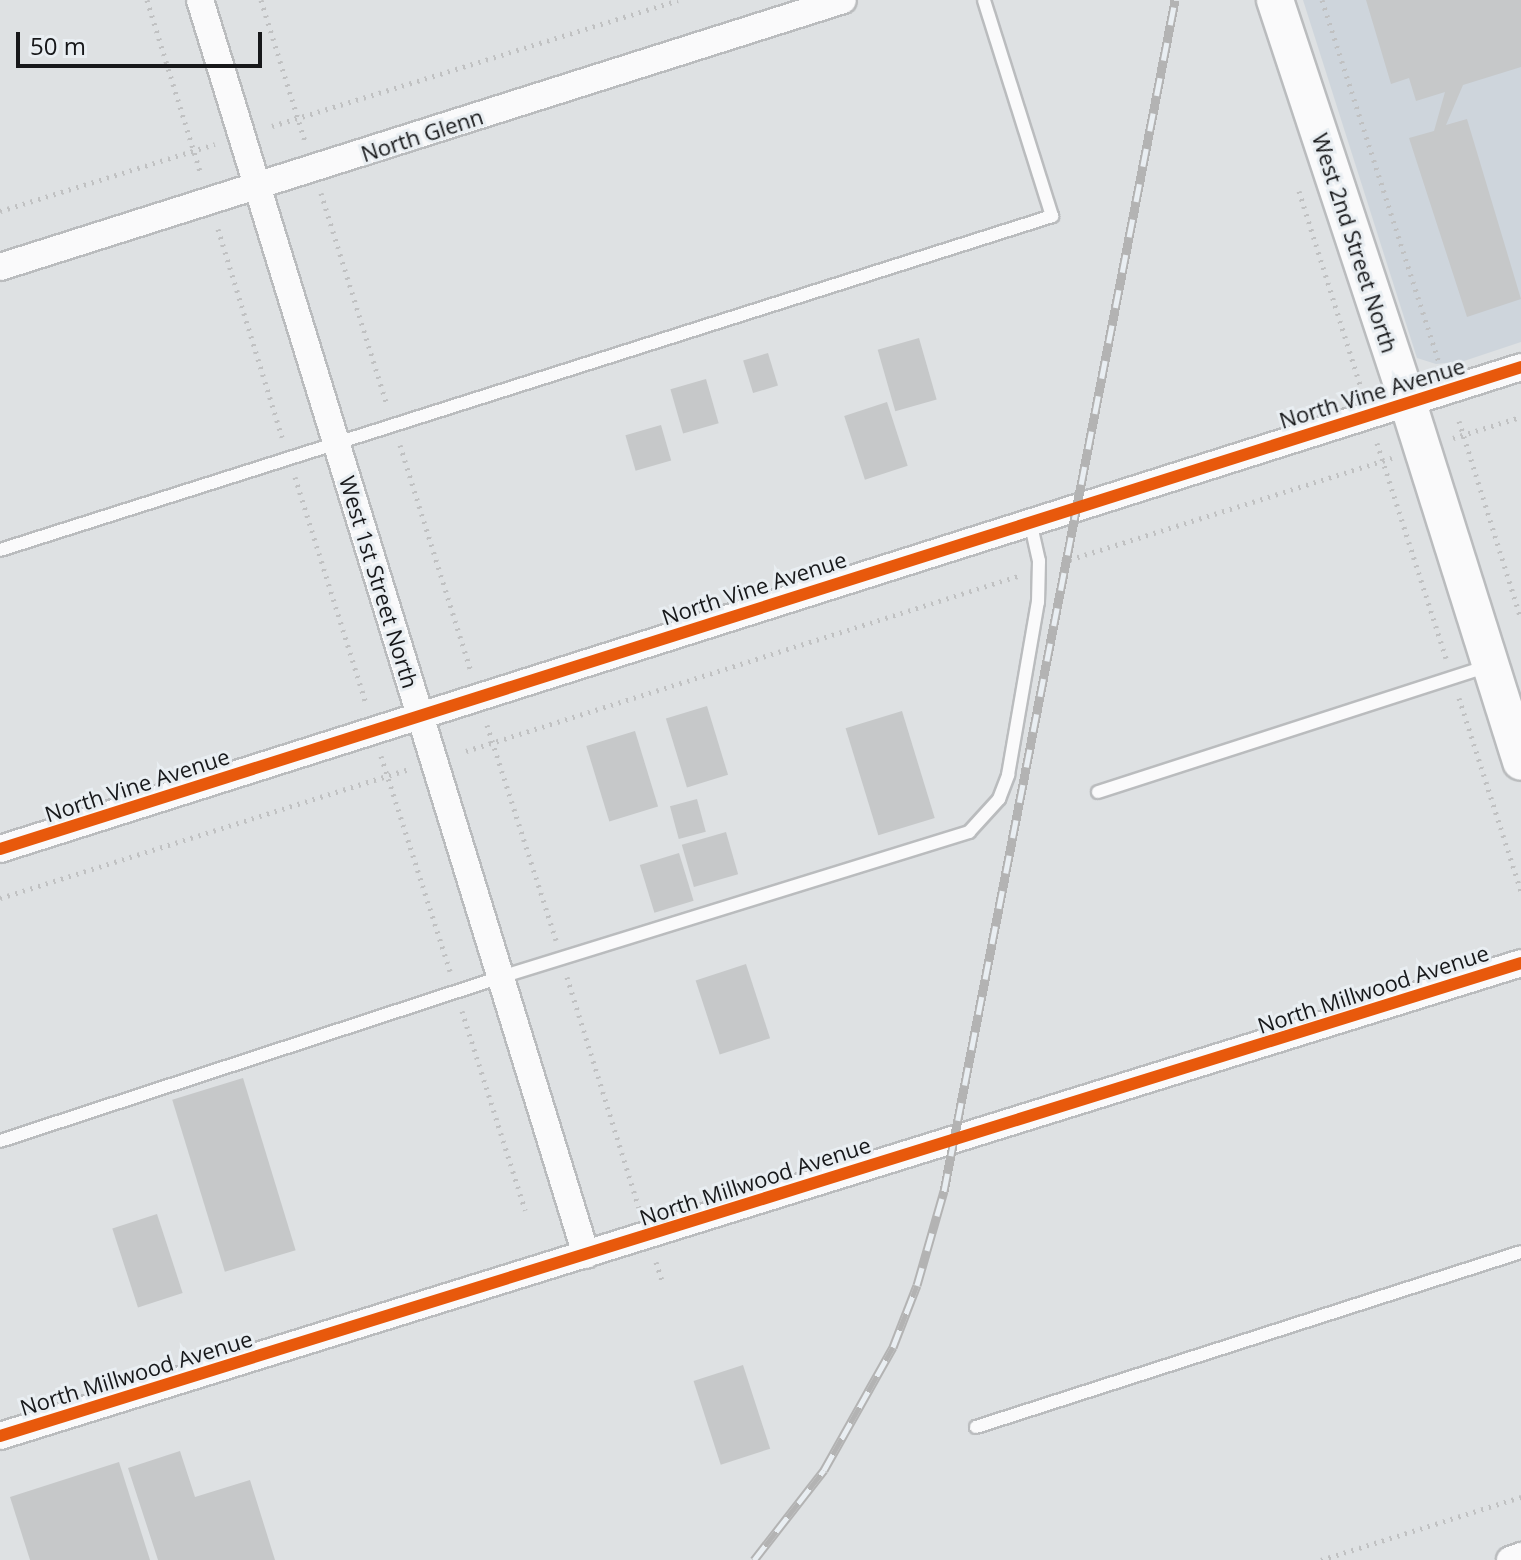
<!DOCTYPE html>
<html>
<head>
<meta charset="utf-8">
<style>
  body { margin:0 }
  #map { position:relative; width:1521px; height:1560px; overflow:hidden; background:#dee1e3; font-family:"Open Sans",sans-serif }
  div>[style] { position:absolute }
  .built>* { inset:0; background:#ced5dc }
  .building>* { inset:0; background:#c6c8c9; transform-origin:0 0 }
  .path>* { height:5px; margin-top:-2.5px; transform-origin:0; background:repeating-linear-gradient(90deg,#c0c1c2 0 2px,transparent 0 8px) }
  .roads { filter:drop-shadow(2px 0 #babcbe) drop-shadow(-2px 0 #babcbe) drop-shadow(0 2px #babcbe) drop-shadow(0 -2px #babcbe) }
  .lane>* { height:12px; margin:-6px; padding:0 6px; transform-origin:6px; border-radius:6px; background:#fafafb }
  .street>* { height:26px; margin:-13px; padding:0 13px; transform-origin:13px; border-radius:13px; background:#fafafb }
  .secondary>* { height:36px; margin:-18px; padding:0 18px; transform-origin:18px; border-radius:18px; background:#fafafb }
  .rail>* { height:9px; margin-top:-4.5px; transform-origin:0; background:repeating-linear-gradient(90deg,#e9eef2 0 18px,#b3b3b3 0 36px); box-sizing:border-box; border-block:2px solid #b3b3b3 }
  .cycleway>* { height:12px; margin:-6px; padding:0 6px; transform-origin:6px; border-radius:6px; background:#e8590c }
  span { translate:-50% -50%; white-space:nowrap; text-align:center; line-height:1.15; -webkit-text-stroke:6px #e9eef2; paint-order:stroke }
  .street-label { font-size:22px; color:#17181a }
  .scale { position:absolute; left:16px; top:32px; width:246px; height:36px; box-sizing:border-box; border:4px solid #17181a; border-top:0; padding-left:10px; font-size:24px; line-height:28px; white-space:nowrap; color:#17181a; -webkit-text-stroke:6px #e9eef2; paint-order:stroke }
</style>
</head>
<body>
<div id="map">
  <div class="built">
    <div style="clip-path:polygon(1303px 0,1521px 0,1521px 342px,1464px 361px,1436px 364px,1417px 358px)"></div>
  </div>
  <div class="building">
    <div style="clip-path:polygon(1366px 0,1521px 0,1521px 67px,1463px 85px,1446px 125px,1467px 119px,1521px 299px,1467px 317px,1409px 138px,1434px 131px,1445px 92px,1416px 101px,1409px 78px,1391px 84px)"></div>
    <div style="left:919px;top:338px;width:64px;height:43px;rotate:74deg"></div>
    <div style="left:768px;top:353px;width:34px;height:26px;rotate:73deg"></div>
    <div style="left:706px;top:379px;width:46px;height:37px;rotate:74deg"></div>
    <div style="left:887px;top:402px;width:67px;height:45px;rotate:72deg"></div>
    <div style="left:661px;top:425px;width:37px;height:37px;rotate:74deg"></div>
    <div style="left:707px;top:706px;width:72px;height:43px;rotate:73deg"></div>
    <div style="left:902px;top:711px;width:112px;height:59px;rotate:73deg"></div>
    <div style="left:635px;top:731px;width:79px;height:51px;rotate:73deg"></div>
    <div style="left:697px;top:799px;width:34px;height:28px;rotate:75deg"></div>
    <div style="left:726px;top:832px;width:44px;height:46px;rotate:74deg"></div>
    <div style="left:679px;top:853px;width:50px;height:41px;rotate:73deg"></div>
    <div style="left:746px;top:964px;width:78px;height:53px;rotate:72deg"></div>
    <div style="left:243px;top:1078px;width:180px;height:74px;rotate:73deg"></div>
    <div style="left:157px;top:1214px;width:83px;height:47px;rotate:72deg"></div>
    <div style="left:743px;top:1365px;width:88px;height:52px;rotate:72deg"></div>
    <div style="clip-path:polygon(180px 1451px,195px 1497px,250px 1480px,275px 1560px,158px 1560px,128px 1468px)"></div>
    <div style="clip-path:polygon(119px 1462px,150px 1560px,30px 1560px,10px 1497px)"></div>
  </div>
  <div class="path">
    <div style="left:147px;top:0;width:182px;rotate:72.8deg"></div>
    <div style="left:261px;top:0;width:148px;rotate:72.7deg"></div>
    <div style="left:1322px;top:0;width:384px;rotate:72.1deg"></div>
    <div style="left:272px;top:126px;width:425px;rotate:-17.2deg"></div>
    <div style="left:1299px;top:191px;width:207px;rotate:72.5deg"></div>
    <div style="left:321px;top:193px;width:222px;rotate:72.7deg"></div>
    <div style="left:0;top:211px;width:225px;rotate:-17.3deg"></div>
    <div style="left:218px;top:229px;width:218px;rotate:72.9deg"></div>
    <div style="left:1459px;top:421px;width:207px;rotate:72.6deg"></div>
    <div style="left:1453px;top:438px;width:71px;rotate:-17.2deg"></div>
    <div style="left:1377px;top:443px;width:226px;rotate:72.2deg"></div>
    <div style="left:400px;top:445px;width:238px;rotate:72.6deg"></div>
    <div style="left:295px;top:477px;width:238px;rotate:72.6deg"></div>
    <div style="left:1062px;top:562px;width:346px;rotate:-17.5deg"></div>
    <div style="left:1459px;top:698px;width:203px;rotate:72.2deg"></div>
    <div style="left:487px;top:725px;width:226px;rotate:72.2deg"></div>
    <div style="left:466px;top:751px;width:579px;rotate:-17.59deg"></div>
    <div style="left:381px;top:756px;width:226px;rotate:72.2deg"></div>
    <div style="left:0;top:898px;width:429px;rotate:-17.5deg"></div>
    <div style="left:567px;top:977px;width:242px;rotate:72.7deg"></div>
    <div style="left:462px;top:1011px;width:209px;rotate:72.4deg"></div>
    <div style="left:656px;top:1262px;width:23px;rotate:72deg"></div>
    <div style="left:1321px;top:1560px;width:210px;rotate:-17.5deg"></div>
  </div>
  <div class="roads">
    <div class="lane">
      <div style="left:0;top:550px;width:1104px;rotate:-17.61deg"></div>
      <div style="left:1052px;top:216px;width:226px;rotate:-107.5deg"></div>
      <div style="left:1098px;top:792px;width:409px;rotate:-17.9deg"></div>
      <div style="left:0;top:1141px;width:527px;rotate:-18.13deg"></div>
      <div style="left:501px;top:977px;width:490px;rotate:-17.2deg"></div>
      <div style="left:969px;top:832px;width:45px;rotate:-47.7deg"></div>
      <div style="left:999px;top:799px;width:26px;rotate:-69deg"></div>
      <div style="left:1008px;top:775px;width:176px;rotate:-80.2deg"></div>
      <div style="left:1038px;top:602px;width:41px;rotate:-88.6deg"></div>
      <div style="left:1039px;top:561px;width:41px;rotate:-102.7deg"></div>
      <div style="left:976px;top:1427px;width:572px;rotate:-17.8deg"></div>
    </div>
    <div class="street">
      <div style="left:200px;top:0;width:1313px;rotate:72.9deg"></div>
      <div style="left:0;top:267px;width:884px;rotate:-17.57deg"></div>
      <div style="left:0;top:849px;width:1596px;rotate:-17.58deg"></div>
      <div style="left:0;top:1436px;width:1593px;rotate:-17.27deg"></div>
      <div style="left:1510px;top:1560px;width:12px;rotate:-20deg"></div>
    </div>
    <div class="secondary">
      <div style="left:1275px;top:0;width:424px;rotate:71.7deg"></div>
      <div style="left:1408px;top:403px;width:376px;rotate:72.5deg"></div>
    </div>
  </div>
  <div class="rail">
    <div style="left:754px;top:1560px;width:114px;rotate:-52.1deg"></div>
    <div style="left:824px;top:1470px;width:141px;rotate:-60.7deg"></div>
    <div style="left:893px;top:1347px;width:66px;rotate:-68.8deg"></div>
    <div style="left:917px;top:1285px;width:98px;rotate:-74deg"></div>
    <div style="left:944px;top:1191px;width:1213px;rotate:-79.02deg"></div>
  </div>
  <div class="cycleway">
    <div style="left:0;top:849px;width:1596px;rotate:-17.58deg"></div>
    <div style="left:0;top:1436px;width:1593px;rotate:-17.27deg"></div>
  </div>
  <div class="street-label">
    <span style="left:422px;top:135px;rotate:-18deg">North Glenn</span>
    <span style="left:1355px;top:243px;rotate:72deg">West 2nd Street North</span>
    <span style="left:1372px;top:393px;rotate:-17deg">North Vine Avenue</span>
    <span style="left:379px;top:582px;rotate:73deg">West 1st Street North</span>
    <span style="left:754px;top:588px;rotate:-18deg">North Vine Avenue</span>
    <span style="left:137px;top:785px;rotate:-18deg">North Vine Avenue</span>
    <span style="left:1373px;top:989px;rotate:-18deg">North Millwood Avenue</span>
    <span style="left:755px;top:1181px;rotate:-18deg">North Millwood Avenue</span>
    <span style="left:136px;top:1373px;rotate:-17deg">North Millwood Avenue</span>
  </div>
  <div class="scale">50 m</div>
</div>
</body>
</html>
